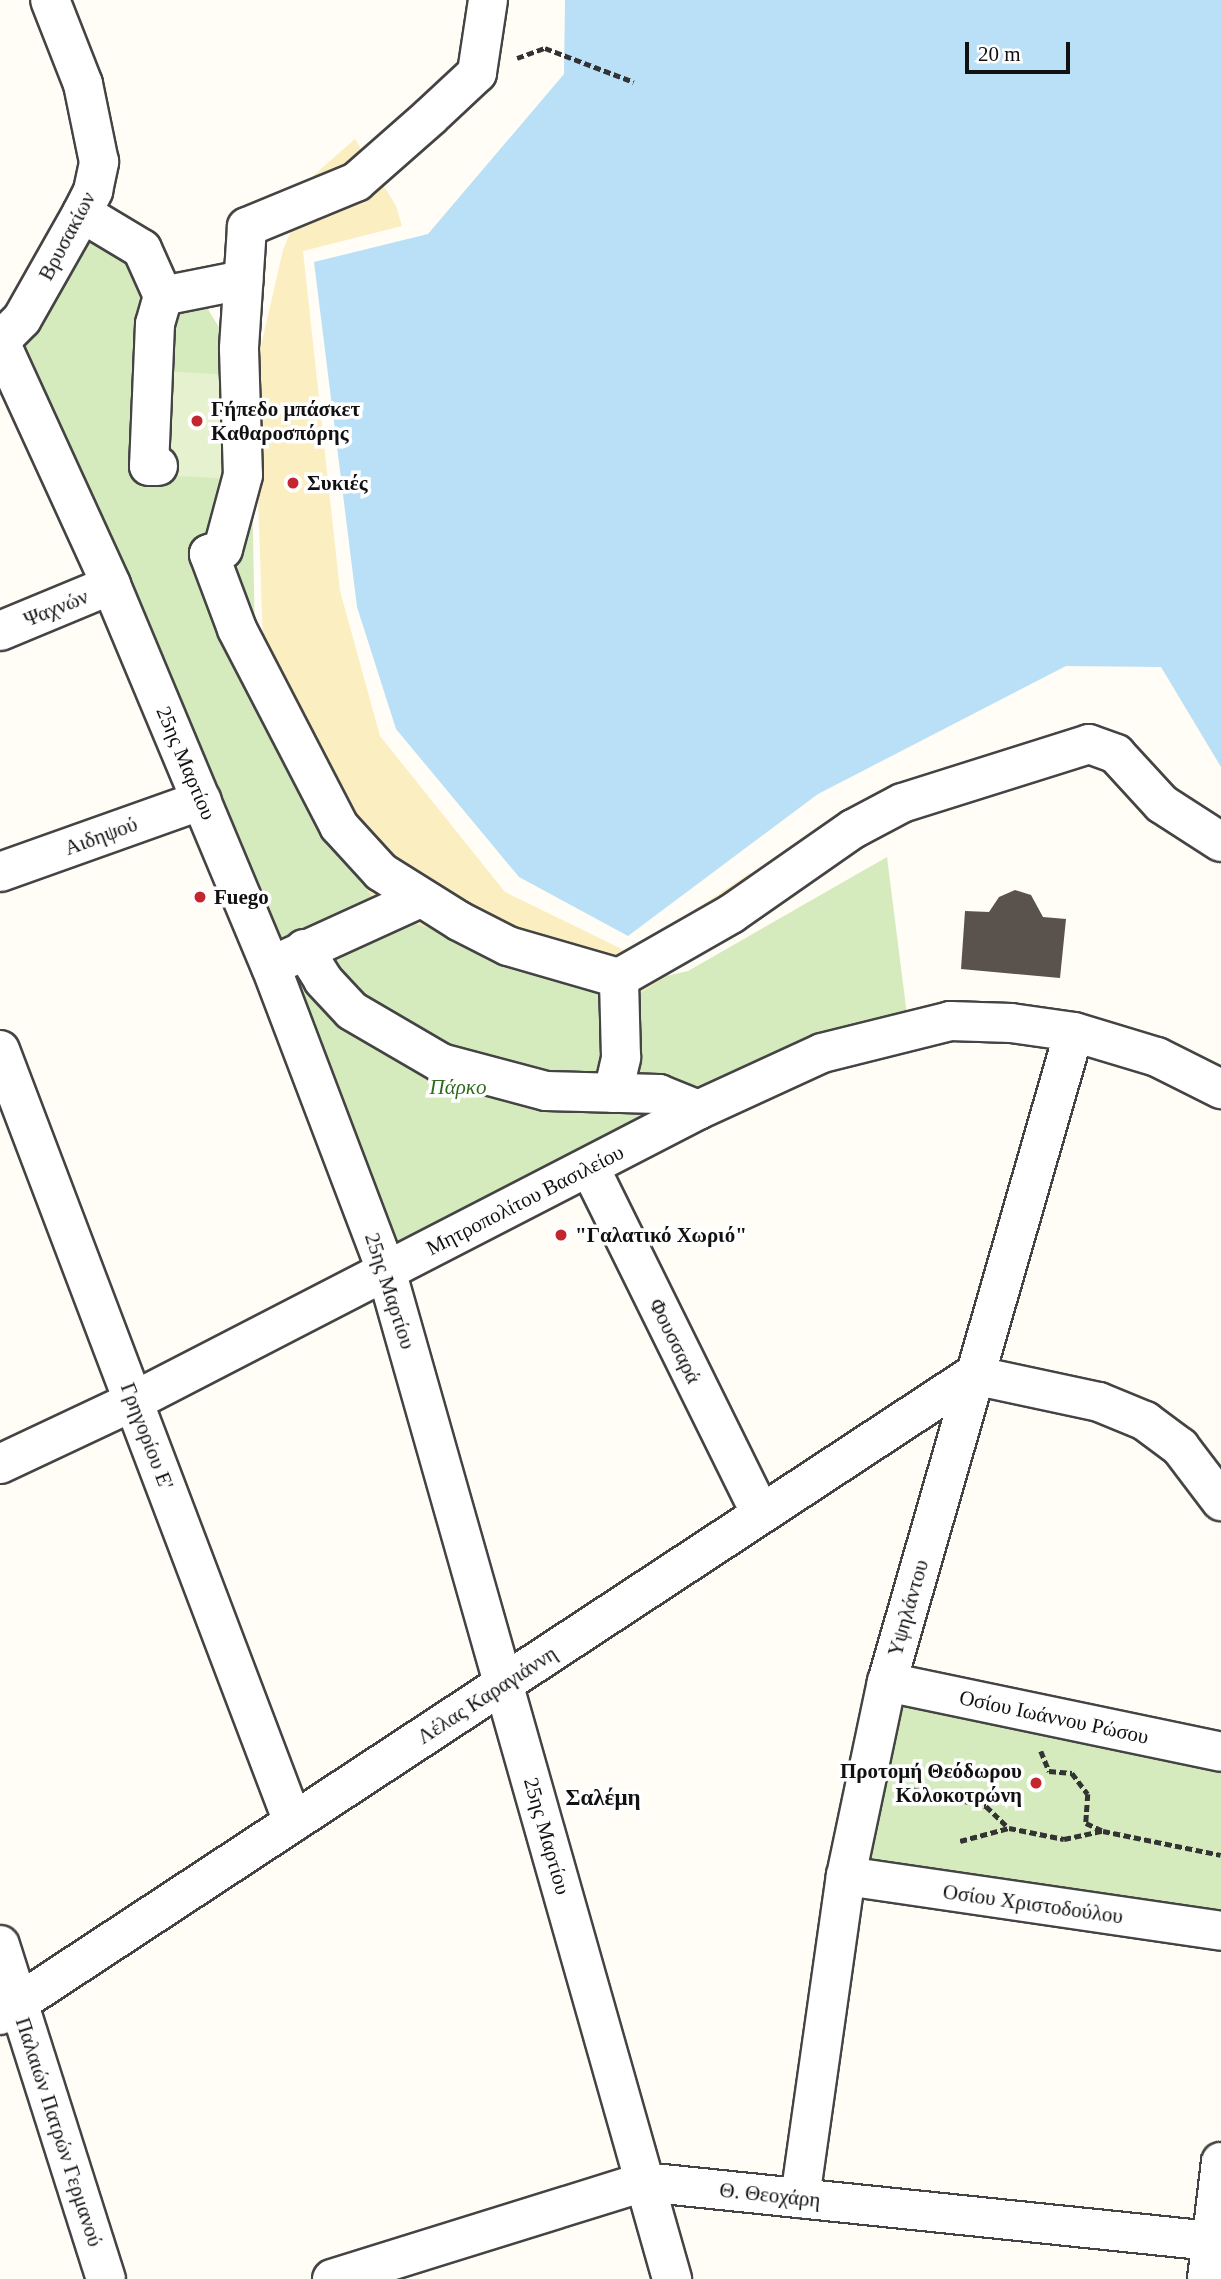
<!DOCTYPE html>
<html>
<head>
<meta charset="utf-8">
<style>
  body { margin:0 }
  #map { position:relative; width:1221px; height:2279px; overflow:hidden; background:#fffdf5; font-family:Georgia,serif }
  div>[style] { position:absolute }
  .green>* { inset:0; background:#d5ebbd }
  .sand>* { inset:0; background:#fbeec1 }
  .pitch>* { inset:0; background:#e6f2cf; transform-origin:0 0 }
  .water>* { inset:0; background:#b9e0f7 }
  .building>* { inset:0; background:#5a524d }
  .path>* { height:4.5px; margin-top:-2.25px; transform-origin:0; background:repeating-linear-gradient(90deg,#333 0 7px,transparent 0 10.5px) }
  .roads { filter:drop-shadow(2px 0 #444) drop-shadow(-2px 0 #444) drop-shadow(0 2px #444) drop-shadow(0 -2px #444) }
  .minor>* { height:38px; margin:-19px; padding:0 19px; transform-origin:19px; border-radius:19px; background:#fff }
  .dots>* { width:19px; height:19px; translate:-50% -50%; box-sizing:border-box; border:4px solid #fff; border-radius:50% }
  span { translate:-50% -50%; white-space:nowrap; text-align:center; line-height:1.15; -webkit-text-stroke:7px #fff; paint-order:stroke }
  .street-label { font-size:21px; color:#111 }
  .poi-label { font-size:21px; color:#111; font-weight:700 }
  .left { translate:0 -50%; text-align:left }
  .right { translate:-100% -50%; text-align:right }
  .park-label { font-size:21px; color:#2f6b1f; font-style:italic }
  .neighbourhood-label { font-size:23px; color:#111; font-weight:700 }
  .scale { position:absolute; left:965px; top:42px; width:105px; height:32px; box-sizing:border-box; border:4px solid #111; border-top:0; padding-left:9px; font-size:21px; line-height:24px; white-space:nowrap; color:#111; -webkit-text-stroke:5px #fff; paint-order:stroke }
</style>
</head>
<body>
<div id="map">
  <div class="green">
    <div style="clip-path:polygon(82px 213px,198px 293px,250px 378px,256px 692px,342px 860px,507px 964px,601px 991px,688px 971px,887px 857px,909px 1031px,386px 1270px,0 341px)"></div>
    <div style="clip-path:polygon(887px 1682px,1221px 1752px,1221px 1931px,846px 1876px)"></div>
  </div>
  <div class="sand">
    <div style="clip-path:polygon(355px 139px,396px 206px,402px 226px,303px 251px,340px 591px,380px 736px,505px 892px,630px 953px,750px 873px,786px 898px,636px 996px,380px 912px,265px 703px,254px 376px,283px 250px,314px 175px)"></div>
  </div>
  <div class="pitch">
    <div style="left:160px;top:371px;width:75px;height:104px;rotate:3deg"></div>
  </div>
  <div class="water">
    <div style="clip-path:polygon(565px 0,1221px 0,1221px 767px,1161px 667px,1066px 666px,818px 794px,628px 936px,519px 877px,396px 729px,357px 607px,314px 262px,428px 234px,564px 74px)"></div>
  </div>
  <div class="building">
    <div style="clip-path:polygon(1015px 890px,1031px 895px,1043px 917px,1066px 919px,1060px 978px,961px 969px,965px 911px,989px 912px,999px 897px)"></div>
  </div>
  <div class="path">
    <div style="left:517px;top:58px;width:30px;rotate:-20deg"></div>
    <div style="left:545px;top:48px;width:95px;rotate:20.9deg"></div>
    <div style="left:1041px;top:1751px;width:22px;rotate:68deg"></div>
    <div style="left:1049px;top:1771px;width:23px;rotate:5deg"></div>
    <div style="left:1072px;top:1773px;width:26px;rotate:53deg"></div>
    <div style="left:1088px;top:1794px;width:29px;rotate:94deg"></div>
    <div style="left:1086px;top:1823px;width:19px;rotate:25deg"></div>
    <div style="left:902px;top:1787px;width:86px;rotate:12.7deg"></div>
    <div style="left:986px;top:1806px;width:30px;rotate:44deg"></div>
    <div style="left:960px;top:1841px;width:51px;rotate:-14.9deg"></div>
    <div style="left:1009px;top:1828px;width:56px;rotate:11.3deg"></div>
    <div style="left:1064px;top:1839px;width:40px;rotate:-12deg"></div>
    <div style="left:1103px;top:1831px;width:120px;rotate:11.5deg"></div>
  </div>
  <div class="roads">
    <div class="minor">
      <div style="left:488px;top:0;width:74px;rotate:98.6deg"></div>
      <div style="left:477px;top:73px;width:64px;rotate:136.9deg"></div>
      <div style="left:430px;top:117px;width:98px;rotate:138.7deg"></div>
      <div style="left:356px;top:182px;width:118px;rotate:157.6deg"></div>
      <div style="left:247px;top:227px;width:122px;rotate:93.8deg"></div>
      <div style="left:239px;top:349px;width:126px;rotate:88.2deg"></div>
      <div style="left:243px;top:475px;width:77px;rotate:105.1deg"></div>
      <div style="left:223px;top:549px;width:15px;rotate:160deg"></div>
      <div style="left:209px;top:554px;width:80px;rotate:69.5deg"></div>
      <div style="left:237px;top:629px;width:222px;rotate:62.6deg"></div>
      <div style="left:339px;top:826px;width:62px;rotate:47.6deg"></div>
      <div style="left:381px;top:872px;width:92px;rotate:32.1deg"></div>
      <div style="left:459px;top:921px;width:55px;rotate:27deg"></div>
      <div style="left:508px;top:946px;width:116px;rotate:16.1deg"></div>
      <div style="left:619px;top:978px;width:129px;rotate:-29.7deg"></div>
      <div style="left:731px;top:914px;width:149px;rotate:-34.9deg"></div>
      <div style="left:853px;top:829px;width:55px;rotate:-28deg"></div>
      <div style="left:902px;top:803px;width:196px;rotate:-17.5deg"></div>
      <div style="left:1089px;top:744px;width:29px;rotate:20deg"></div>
      <div style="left:1116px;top:754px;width:68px;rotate:47.4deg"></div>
      <div style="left:1162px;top:804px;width:70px;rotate:32.8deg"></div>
      <div style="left:82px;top:213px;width:70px;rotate:31deg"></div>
      <div style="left:142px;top:249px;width:51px;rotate:65.9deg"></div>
      <div style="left:163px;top:296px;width:29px;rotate:106deg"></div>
      <div style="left:155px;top:324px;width:142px;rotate:92.4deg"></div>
      <div style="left:149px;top:466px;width:9px"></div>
      <div style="left:163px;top:296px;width:82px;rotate:-11.3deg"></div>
      <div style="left:0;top:341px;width:31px;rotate:-45deg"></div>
      <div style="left:22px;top:319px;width:122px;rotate:-60.5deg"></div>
      <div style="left:82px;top:213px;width:25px;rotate:-63deg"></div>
      <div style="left:93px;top:191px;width:30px;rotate:-78deg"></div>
      <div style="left:99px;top:162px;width:80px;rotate:-101.6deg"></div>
      <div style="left:83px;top:84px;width:90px;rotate:-111.4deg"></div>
      <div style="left:0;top:342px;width:267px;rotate:65.4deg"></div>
      <div style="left:111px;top:585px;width:414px;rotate:67.3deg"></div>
      <div style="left:271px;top:967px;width:324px;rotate:69.2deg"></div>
      <div style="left:386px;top:1270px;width:1049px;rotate:74.17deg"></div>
      <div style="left:0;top:631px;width:120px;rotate:-22.5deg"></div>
      <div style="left:0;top:872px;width:214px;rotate:-19.6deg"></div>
      <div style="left:304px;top:949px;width:36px;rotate:58deg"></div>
      <div style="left:323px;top:980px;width:42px;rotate:46.9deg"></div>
      <div style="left:352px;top:1011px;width:103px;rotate:30.3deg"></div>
      <div style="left:441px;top:1063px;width:109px;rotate:14.9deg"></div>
      <div style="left:546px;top:1091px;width:113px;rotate:1.5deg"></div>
      <div style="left:659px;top:1094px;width:42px;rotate:22.3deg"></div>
      <div style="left:282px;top:961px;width:152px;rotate:-24.5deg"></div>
      <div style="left:0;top:1050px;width:826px;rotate:69.22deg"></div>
      <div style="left:613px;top:1093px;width:37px;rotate:-77deg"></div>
      <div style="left:621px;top:1057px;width:79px;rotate:-91.5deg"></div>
      <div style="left:590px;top:1168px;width:386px;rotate:63.7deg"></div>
      <div style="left:0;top:1464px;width:148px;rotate:-25.2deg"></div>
      <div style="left:134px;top:1401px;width:635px;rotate:-27.29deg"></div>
      <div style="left:698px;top:1110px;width:136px;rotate:-24.7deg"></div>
      <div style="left:822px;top:1053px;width:132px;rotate:-14deg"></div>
      <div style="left:950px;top:1021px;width:61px;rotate:1.9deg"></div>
      <div style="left:1011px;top:1023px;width:64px;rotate:8.1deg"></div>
      <div style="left:1074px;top:1032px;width:87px;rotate:16.8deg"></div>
      <div style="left:1157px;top:1057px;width:72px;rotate:26.6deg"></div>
      <div style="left:887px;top:1682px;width:341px;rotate:11.8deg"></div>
      <div style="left:846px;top:1876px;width:379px;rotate:8.3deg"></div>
      <div style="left:0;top:1945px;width:350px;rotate:72.4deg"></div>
      <div style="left:0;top:2015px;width:1165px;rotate:-33.34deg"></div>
      <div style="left:973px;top:1375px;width:129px;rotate:12.1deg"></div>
      <div style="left:1099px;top:1402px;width:50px;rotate:22.4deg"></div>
      <div style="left:1145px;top:1421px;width:44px;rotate:36.6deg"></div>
      <div style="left:1180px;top:1447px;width:68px;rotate:52.8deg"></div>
      <div style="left:800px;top:2198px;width:325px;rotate:-81.9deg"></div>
      <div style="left:846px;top:1876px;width:198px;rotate:-78.1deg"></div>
      <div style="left:887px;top:1682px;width:676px;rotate:-73.95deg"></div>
      <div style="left:332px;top:2279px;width:327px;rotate:-17.3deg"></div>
      <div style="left:644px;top:2182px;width:580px;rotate:5.94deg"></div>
      <div style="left:1207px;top:2279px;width:118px;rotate:-83.2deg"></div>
    </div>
  </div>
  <div class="dots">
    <div style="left:197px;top:421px;background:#c4262e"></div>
    <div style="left:293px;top:483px;background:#c4262e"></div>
    <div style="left:200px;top:897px;background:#c4262e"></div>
    <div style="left:561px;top:1235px;background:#c4262e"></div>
    <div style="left:1036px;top:1783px;background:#c4262e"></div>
  </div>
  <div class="street-label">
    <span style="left:67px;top:236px;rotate:-62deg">Βρυσακίων</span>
    <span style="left:56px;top:608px;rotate:-22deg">Ψαχνών</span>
    <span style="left:186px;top:763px;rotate:67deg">25ης Μαρτίου</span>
    <span style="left:101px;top:836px;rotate:-20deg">Αιδηψού</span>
    <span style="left:525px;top:1200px;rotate:-27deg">Μητροπολίτου Βασιλείου</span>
    <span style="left:390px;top:1291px;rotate:72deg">25ης Μαρτίου</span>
    <span style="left:675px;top:1341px;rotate:64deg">Φουσσαρά</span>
    <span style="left:147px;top:1436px;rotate:69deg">Γρηγορίου Ε'</span>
    <span style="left:908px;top:1608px;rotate:-74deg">Υψηλάντου</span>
    <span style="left:487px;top:1695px;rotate:-33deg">Λέλας Καραγιάννη</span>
    <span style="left:1054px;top:1717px;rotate:12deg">Οσίου Ιωάννου Ρώσου</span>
    <span style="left:547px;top:1836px;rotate:74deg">25ης Μαρτίου</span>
    <span style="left:1033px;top:1904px;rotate:8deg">Οσίου Χριστοδούλου</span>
    <span style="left:59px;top:2132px;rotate:72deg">Παλαιών Πατρών Γερμανού</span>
    <span style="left:770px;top:2195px;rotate:6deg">Θ. Θεοχάρη</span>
  </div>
  <div class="poi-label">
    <span class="left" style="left:211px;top:421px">Γήπεδο μπάσκετ<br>Καθαροσπόρης</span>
    <span class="left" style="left:307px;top:483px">Συκιές</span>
    <span class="left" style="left:214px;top:897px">Fuego</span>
    <span class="left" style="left:575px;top:1235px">"Γαλατικό Χωριό"</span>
    <span class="right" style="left:1022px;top:1783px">Προτομή Θεόδωρου<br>Κολοκοτρώνη</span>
  </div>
  <div class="park-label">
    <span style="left:458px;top:1087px">Πάρκο</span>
  </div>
  <div class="neighbourhood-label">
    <span style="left:603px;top:1798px">Σαλέμη</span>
  </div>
  <div class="scale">20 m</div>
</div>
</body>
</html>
